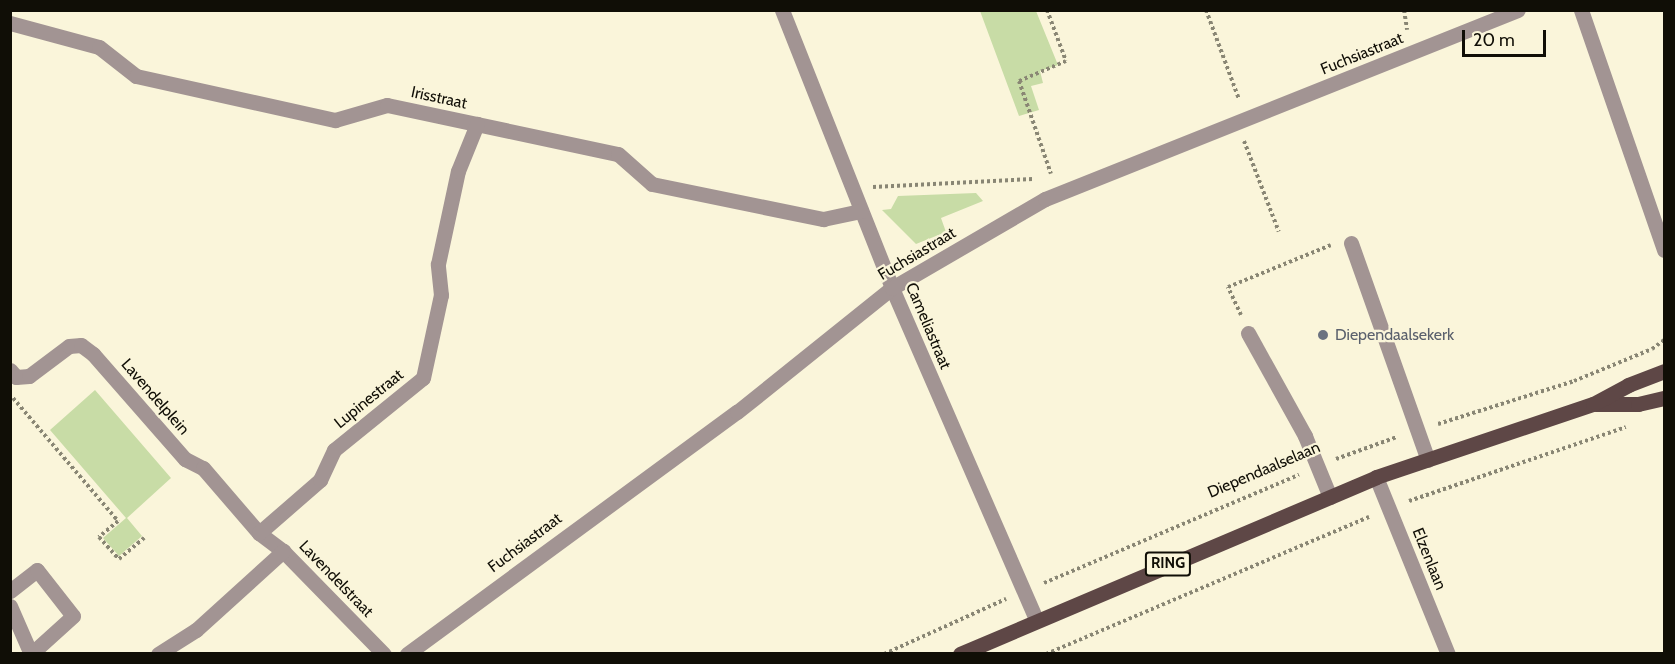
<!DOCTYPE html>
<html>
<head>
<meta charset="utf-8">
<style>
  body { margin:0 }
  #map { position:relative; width:1675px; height:664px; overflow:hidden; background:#faf5da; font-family:Cabin,sans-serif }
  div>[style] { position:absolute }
  .green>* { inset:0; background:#c8dca6 }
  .path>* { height:4px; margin-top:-2px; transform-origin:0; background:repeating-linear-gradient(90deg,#898674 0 3px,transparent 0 6px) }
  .minor>* { height:15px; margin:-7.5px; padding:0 7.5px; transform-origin:7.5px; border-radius:7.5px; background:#a29493 }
  .major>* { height:15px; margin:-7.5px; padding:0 7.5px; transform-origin:7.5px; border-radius:7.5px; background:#5e4746 }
  .dots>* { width:16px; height:16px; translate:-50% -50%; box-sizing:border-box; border:3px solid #faf5da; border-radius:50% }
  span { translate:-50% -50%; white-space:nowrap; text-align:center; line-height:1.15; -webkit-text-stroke:4.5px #faf5da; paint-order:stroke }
  .shield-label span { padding:2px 4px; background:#faf5da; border:2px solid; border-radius:4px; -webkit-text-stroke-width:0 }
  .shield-label { font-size:15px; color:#100e06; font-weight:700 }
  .street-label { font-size:16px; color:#100e06 }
  .worship-label { font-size:16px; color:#5b616d }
  .left { translate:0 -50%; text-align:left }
  .frame { position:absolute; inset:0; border:12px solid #100e06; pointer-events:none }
  .scale { position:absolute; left:1462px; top:30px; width:84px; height:27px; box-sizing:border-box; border:3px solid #100e06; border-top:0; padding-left:8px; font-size:18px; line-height:21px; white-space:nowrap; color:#100e06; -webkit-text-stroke:4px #faf5da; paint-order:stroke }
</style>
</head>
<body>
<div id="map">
  <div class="green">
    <div style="clip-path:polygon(980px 11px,1036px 11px,1058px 65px,1040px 71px,1043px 83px,1031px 86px,1039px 110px,1019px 116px)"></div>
    <div style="clip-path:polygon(976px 193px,983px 201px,941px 218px,946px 232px,916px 244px,882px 210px,891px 209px,898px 196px)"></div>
    <div style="clip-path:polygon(95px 390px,171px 478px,127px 518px,142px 536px,119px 556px,103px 538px,126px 518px,50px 430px)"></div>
  </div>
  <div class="path">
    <div style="left:1047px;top:10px;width:54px;rotate:69.6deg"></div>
    <div style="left:1066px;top:61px;width:51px;rotate:156.9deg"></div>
    <div style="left:1019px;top:81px;width:98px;rotate:71deg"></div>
    <div style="left:1150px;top:10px;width:8px"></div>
    <div style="left:1206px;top:10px;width:95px;rotate:69.7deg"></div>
    <div style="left:1404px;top:10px;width:20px;rotate:81deg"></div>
    <div style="left:1244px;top:141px;width:97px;rotate:69deg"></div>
    <div style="left:873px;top:187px;width:160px;rotate:-2.9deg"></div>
    <div style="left:1241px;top:315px;width:31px;rotate:-115deg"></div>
    <div style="left:1228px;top:287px;width:111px;rotate:-22.2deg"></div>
    <div style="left:13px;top:398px;width:162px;rotate:49.5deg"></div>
    <div style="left:118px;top:521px;width:25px;rotate:140deg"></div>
    <div style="left:99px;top:537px;width:30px;rotate:48deg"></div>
    <div style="left:119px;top:559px;width:33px;rotate:-40deg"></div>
    <div style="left:1438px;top:424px;width:143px;rotate:-17.5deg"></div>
    <div style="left:1574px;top:381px;width:84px;rotate:-22.3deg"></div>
    <div style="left:1652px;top:349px;width:15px;rotate:-37deg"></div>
    <div style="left:1336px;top:459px;width:65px;rotate:-19.8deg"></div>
    <div style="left:1409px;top:501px;width:229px;rotate:-18.8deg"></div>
    <div style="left:1044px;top:583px;width:277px;rotate:-23deg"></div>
    <div style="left:884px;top:654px;width:134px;rotate:-24.3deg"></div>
    <div style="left:1046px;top:654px;width:351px;rotate:-23deg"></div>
  </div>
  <div class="minor">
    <div style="left:782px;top:10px;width:299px;rotate:68.4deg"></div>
    <div style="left:892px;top:288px;width:361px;rotate:66.5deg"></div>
    <div style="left:1581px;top:10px;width:254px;rotate:70.9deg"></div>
    <div style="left:10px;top:23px;width:92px;rotate:15.1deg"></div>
    <div style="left:99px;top:47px;width:47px;rotate:38.1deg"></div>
    <div style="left:136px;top:76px;width:204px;rotate:12.5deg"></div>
    <div style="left:335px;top:120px;width:54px;rotate:-16.1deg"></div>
    <div style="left:387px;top:105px;width:236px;rotate:12deg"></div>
    <div style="left:618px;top:154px;width:45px;rotate:41.4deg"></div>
    <div style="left:652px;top:184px;width:175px;rotate:11.6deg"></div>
    <div style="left:823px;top:219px;width:39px;rotate:-12deg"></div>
    <div style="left:1351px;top:243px;width:230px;rotate:70.5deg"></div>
    <div style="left:1248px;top:333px;width:118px;rotate:61deg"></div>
    <div style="left:1305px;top:436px;width:66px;rotate:67.7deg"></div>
    <div style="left:10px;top:370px;width:9px;rotate:49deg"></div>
    <div style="left:16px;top:377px;width:13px;rotate:-4deg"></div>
    <div style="left:29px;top:376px;width:50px;rotate:-36.9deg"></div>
    <div style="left:69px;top:346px;width:12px;rotate:-5deg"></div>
    <div style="left:81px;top:345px;width:15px;rotate:37deg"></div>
    <div style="left:93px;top:354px;width:140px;rotate:48.8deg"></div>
    <div style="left:185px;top:459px;width:20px;rotate:27deg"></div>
    <div style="left:203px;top:468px;width:86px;rotate:49.3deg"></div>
    <div style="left:259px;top:533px;width:30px;rotate:37deg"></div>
    <div style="left:283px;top:551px;width:144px;rotate:45.6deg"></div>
    <div style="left:1376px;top:477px;width:191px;rotate:67.9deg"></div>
    <div style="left:259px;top:533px;width:81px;rotate:-41deg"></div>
    <div style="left:320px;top:480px;width:33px;rotate:-65deg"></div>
    <div style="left:334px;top:450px;width:114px;rotate:-39deg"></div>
    <div style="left:423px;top:378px;width:85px;rotate:-77.8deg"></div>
    <div style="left:441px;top:295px;width:31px;rotate:-96deg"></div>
    <div style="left:438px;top:264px;width:95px;rotate:-77.9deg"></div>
    <div style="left:458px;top:171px;width:51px;rotate:-68deg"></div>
    <div style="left:10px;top:591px;width:34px;rotate:-38deg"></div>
    <div style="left:37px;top:570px;width:58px;rotate:52deg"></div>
    <div style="left:73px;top:616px;width:57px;rotate:137.9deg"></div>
    <div style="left:10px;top:606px;width:52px;rotate:66.4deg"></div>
    <div style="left:158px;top:654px;width:45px;rotate:-32.3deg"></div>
    <div style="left:196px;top:630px;width:118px;rotate:-42.2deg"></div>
    <div style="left:407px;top:654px;width:409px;rotate:-36.3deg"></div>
    <div style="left:737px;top:412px;width:198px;rotate:-38.7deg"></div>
    <div style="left:892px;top:288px;width:177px;rotate:-30.2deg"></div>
    <div style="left:1045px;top:199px;width:509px;rotate:-21.78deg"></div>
  </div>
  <div class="major">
    <div style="left:1596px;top:404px;width:42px"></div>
    <div style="left:1638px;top:404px;width:27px;rotate:-13deg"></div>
    <div style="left:960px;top:654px;width:452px;rotate:-23deg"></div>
    <div style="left:1376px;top:477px;width:229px;rotate:-18.6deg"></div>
    <div style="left:1593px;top:404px;width:40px;rotate:-28deg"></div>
    <div style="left:1628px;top:385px;width:39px;rotate:-21deg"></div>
  </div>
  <div class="dots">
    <div style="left:1323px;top:335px;background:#6b7280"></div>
  </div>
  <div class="shield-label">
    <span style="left:1168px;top:564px">RING</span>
  </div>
  <div class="street-label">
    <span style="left:1362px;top:54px;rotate:-22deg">Fuchsiastraat</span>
    <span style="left:439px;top:98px;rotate:12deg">Irisstraat</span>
    <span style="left:917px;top:254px;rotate:-31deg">Fuchsiastraat</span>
    <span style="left:928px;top:326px;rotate:67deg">Cameliastraat</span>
    <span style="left:155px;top:397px;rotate:49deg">Lavendelplein</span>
    <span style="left:369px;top:399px;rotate:-39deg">Lupinestraat</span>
    <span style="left:1264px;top:470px;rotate:-23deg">Diependaalselaan</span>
    <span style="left:525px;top:543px;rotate:-37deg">Fuchsiastraat</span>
    <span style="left:1429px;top:559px;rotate:68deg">Elzenlaan</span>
    <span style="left:336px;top:579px;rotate:46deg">Lavendelstraat</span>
  </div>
  <div class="worship-label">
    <span class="left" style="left:1335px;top:335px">Diependaalsekerk</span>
  </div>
  <div class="frame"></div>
  <div class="scale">20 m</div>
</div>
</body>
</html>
